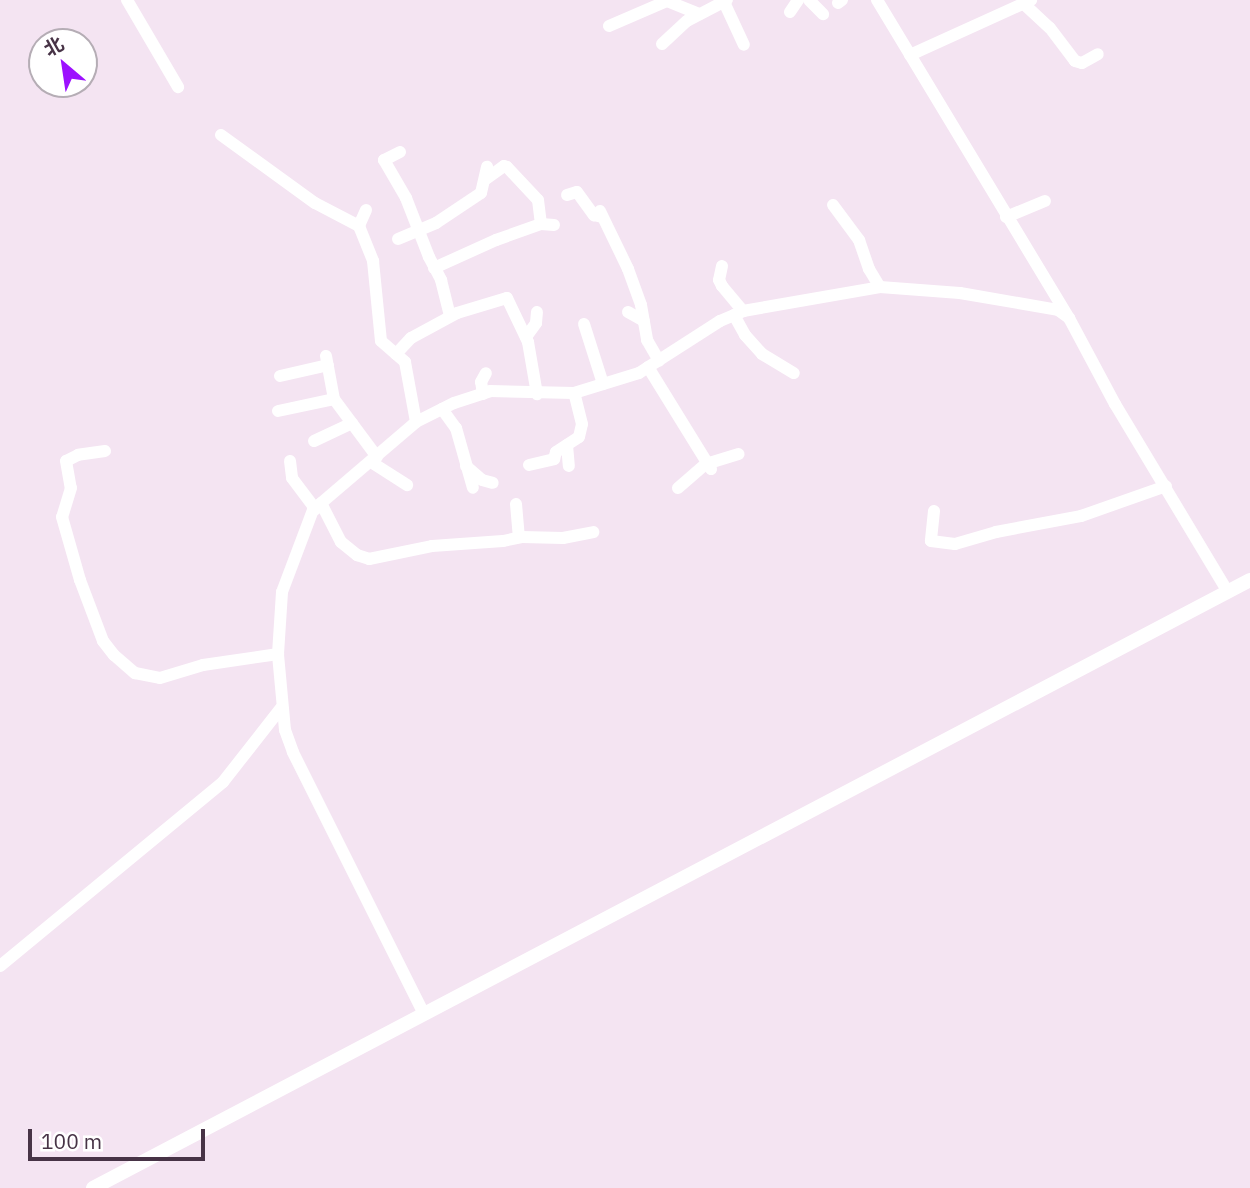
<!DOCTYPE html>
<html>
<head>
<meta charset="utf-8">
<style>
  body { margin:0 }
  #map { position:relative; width:1250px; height:1188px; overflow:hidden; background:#f4e4f2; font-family:"IBM Plex Sans","Noto Sans SC",sans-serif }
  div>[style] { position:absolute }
  .minor>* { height:12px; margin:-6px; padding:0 6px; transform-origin:6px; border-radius:6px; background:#fff }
  .tertiary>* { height:14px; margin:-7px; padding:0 7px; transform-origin:7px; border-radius:7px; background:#fff }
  span { translate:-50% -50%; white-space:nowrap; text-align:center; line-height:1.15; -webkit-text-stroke:7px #fff; paint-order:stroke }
  .north { position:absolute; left:28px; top:28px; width:70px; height:70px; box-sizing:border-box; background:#fff; border:2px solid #b5adb5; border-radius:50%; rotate:331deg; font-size:19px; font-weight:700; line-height:28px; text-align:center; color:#473346 }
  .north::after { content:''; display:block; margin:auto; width:24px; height:32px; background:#9d11ff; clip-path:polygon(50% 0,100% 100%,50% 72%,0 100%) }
  .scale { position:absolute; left:28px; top:1129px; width:177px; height:32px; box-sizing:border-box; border:4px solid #473346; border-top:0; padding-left:9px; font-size:21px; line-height:24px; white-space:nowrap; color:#473346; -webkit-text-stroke:5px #fff; paint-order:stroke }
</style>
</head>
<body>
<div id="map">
  <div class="minor">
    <div style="left:127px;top:0;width:101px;rotate:59.6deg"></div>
    <div style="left:809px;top:0;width:20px;rotate:45deg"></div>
    <div style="left:877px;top:0;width:371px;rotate:58.9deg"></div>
    <div style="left:1069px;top:318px;width:98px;rotate:61.9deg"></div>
    <div style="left:1115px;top:404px;width:219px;rotate:59deg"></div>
    <div style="left:724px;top:2px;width:47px;rotate:65.1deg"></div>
    <div style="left:838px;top:3px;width:5px;rotate:-37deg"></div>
    <div style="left:1024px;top:4px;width:35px;rotate:43deg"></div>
    <div style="left:1050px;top:28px;width:41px;rotate:52.9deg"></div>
    <div style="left:1075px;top:61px;width:7px;rotate:16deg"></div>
    <div style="left:1082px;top:63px;width:18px;rotate:-29deg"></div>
    <div style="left:790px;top:12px;width:14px;rotate:-56deg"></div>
    <div style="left:609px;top:26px;width:63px;rotate:-23.3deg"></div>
    <div style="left:667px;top:1px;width:35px;rotate:22deg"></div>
    <div style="left:662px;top:44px;width:34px;rotate:-43deg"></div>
    <div style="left:687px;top:21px;width:45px;rotate:-27.7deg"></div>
    <div style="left:910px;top:55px;width:133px;rotate:-24.4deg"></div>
    <div style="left:221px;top:135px;width:116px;rotate:35.9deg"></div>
    <div style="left:315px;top:203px;width:50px;rotate:27.6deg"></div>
    <div style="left:400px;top:152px;width:18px;rotate:153deg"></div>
    <div style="left:384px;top:160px;width:44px;rotate:59.9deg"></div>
    <div style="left:406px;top:198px;width:63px;rotate:68.7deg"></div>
    <div style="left:429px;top:257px;width:26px;rotate:62deg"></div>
    <div style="left:441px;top:280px;width:37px;rotate:76deg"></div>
    <div style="left:486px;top:179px;width:22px;rotate:-36deg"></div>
    <div style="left:504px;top:166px;width:3px;rotate:18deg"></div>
    <div style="left:507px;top:167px;width:45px;rotate:46.8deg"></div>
    <div style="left:538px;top:200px;width:24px;rotate:83deg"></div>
    <div style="left:567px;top:195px;width:10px;rotate:-17deg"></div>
    <div style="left:577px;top:192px;width:29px;rotate:54deg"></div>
    <div style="left:594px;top:215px;width:8px;rotate:14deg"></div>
    <div style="left:833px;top:205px;width:44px;rotate:53.4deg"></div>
    <div style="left:859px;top:240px;width:31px;rotate:71deg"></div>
    <div style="left:869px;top:269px;width:21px;rotate:59deg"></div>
    <div style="left:366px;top:210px;width:17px;rotate:114deg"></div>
    <div style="left:359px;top:226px;width:38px;rotate:68deg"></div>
    <div style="left:373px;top:261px;width:80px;rotate:84.3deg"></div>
    <div style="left:381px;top:341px;width:32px;rotate:41deg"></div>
    <div style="left:405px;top:362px;width:61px;rotate:79.6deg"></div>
    <div style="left:600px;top:211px;width:64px;rotate:64.2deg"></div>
    <div style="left:628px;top:269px;width:38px;rotate:70deg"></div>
    <div style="left:641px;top:305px;width:36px;rotate:80deg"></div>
    <div style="left:647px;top:340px;width:24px;rotate:60deg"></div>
    <div style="left:1006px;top:217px;width:42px;rotate:-22.3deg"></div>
    <div style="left:398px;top:239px;width:41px;rotate:-22.8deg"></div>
    <div style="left:436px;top:223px;width:54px;rotate:-33.7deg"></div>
    <div style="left:481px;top:193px;width:27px;rotate:-77deg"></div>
    <div style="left:722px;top:266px;width:14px;rotate:102deg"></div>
    <div style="left:719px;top:280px;width:7px;rotate:63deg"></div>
    <div style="left:722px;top:286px;width:33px;rotate:50deg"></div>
    <div style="left:434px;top:268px;width:68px;rotate:-24.3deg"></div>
    <div style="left:496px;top:240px;width:48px;rotate:-19.6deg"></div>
    <div style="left:541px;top:224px;width:13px;rotate:4deg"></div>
    <div style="left:628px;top:312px;width:18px;rotate:29deg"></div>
    <div style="left:734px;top:315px;width:23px;rotate:61deg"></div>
    <div style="left:745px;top:335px;width:25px;rotate:48deg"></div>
    <div style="left:762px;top:354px;width:37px;rotate:31deg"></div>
    <div style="left:584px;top:324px;width:63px;rotate:72.4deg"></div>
    <div style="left:526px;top:337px;width:17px;rotate:-54deg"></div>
    <div style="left:536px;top:323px;width:11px;rotate:-85deg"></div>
    <div style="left:396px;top:354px;width:22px;rotate:-47deg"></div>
    <div style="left:411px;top:338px;width:52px;rotate:-28.5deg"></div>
    <div style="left:457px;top:313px;width:52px;rotate:-16.7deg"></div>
    <div style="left:507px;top:298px;width:49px;rotate:64.5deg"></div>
    <div style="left:528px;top:342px;width:53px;rotate:80.2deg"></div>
    <div style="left:326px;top:356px;width:44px;rotate:79.5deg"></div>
    <div style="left:334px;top:399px;width:72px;rotate:53.4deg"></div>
    <div style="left:648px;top:367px;width:120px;rotate:58.3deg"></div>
    <div style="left:280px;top:376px;width:49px;rotate:-12.9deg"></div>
    <div style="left:483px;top:394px;width:12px;rotate:-99deg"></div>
    <div style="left:481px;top:382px;width:10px;rotate:-61deg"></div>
    <div style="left:442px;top:409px;width:24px;rotate:54deg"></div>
    <div style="left:456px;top:428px;width:62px;rotate:74.2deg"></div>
    <div style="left:278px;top:411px;width:57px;rotate:-12.1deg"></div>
    <div style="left:314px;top:441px;width:42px;rotate:-25.3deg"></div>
    <div style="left:567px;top:445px;width:21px;rotate:85deg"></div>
    <div style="left:105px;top:451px;width:27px;rotate:172deg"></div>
    <div style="left:78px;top:455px;width:13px;rotate:153deg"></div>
    <div style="left:66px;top:461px;width:27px;rotate:80deg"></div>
    <div style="left:71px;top:488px;width:30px;rotate:107deg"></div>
    <div style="left:62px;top:517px;width:66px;rotate:74.1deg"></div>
    <div style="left:80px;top:580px;width:65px;rotate:69.3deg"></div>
    <div style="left:103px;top:641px;width:18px;rotate:52deg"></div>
    <div style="left:114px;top:655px;width:28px;rotate:41deg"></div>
    <div style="left:135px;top:673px;width:25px;rotate:11deg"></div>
    <div style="left:160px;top:678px;width:45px;rotate:-16.8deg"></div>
    <div style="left:203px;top:665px;width:76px;rotate:-8.3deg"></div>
    <div style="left:290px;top:461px;width:17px;rotate:83deg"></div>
    <div style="left:292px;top:478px;width:39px;rotate:53deg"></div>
    <div style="left:371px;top:462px;width:43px;rotate:32.6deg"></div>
    <div style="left:529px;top:465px;width:26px;rotate:-13deg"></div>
    <div style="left:554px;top:459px;width:7px;rotate:-74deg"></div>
    <div style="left:556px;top:452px;width:27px;rotate:-33deg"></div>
    <div style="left:579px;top:437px;width:13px;rotate:-77deg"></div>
    <div style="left:582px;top:424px;width:32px;rotate:-104deg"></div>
    <div style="left:466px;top:466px;width:21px;rotate:41deg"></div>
    <div style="left:482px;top:480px;width:11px;rotate:15deg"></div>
    <div style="left:678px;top:488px;width:37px;rotate:-41deg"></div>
    <div style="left:706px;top:464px;width:34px;rotate:-17deg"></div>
    <div style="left:321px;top:503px;width:44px;rotate:62.9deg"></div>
    <div style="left:341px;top:542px;width:21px;rotate:39deg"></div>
    <div style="left:357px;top:555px;width:13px;rotate:18deg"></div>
    <div style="left:369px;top:559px;width:64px;rotate:-11.7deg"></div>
    <div style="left:432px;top:546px;width:71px;rotate:-4deg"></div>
    <div style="left:503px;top:541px;width:19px;rotate:-12deg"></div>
    <div style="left:522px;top:537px;width:41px;rotate:1.4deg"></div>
    <div style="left:563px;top:538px;width:31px;rotate:-11deg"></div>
    <div style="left:516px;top:504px;width:33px;rotate:85deg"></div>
    <div style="left:934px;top:511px;width:30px;rotate:96deg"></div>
    <div style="left:931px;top:541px;width:24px;rotate:7deg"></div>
    <div style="left:955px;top:544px;width:43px;rotate:-16.3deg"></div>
    <div style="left:996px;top:532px;width:86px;rotate:-10.7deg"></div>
    <div style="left:1081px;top:516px;width:90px;rotate:-19.4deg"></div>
    <div style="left:0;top:966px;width:289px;rotate:-39.5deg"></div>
    <div style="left:223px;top:782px;width:94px;rotate:-51.9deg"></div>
    <div style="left:424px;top:1014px;width:293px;rotate:-116.6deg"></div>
    <div style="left:293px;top:752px;width:23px;rotate:-110deg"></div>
    <div style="left:285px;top:730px;width:76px;rotate:-95.3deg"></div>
    <div style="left:278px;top:654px;width:62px;rotate:-86.3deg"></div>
    <div style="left:282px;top:592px;width:88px;rotate:-69.3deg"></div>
    <div style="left:313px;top:510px;width:135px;rotate:-40.5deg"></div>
    <div style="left:416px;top:422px;width:42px;rotate:-26.6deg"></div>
    <div style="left:454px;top:403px;width:38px;rotate:-18deg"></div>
    <div style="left:490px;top:391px;width:84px;rotate:1.4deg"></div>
    <div style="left:574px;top:393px;width:68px;rotate:-17.1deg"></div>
    <div style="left:639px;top:373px;width:96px;rotate:-32.7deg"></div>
    <div style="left:720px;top:321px;width:25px;rotate:-23deg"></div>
    <div style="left:743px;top:311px;width:139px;rotate:-9.9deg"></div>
    <div style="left:880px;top:287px;width:80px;rotate:4.3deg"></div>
    <div style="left:960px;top:293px;width:99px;rotate:9.8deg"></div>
    <div style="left:1058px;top:310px;width:14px;rotate:36deg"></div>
  </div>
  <div class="tertiary">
    <div style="left:93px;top:1188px;width:1307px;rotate:-27.72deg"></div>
  </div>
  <div class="north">北</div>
  <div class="scale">100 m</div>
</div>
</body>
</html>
